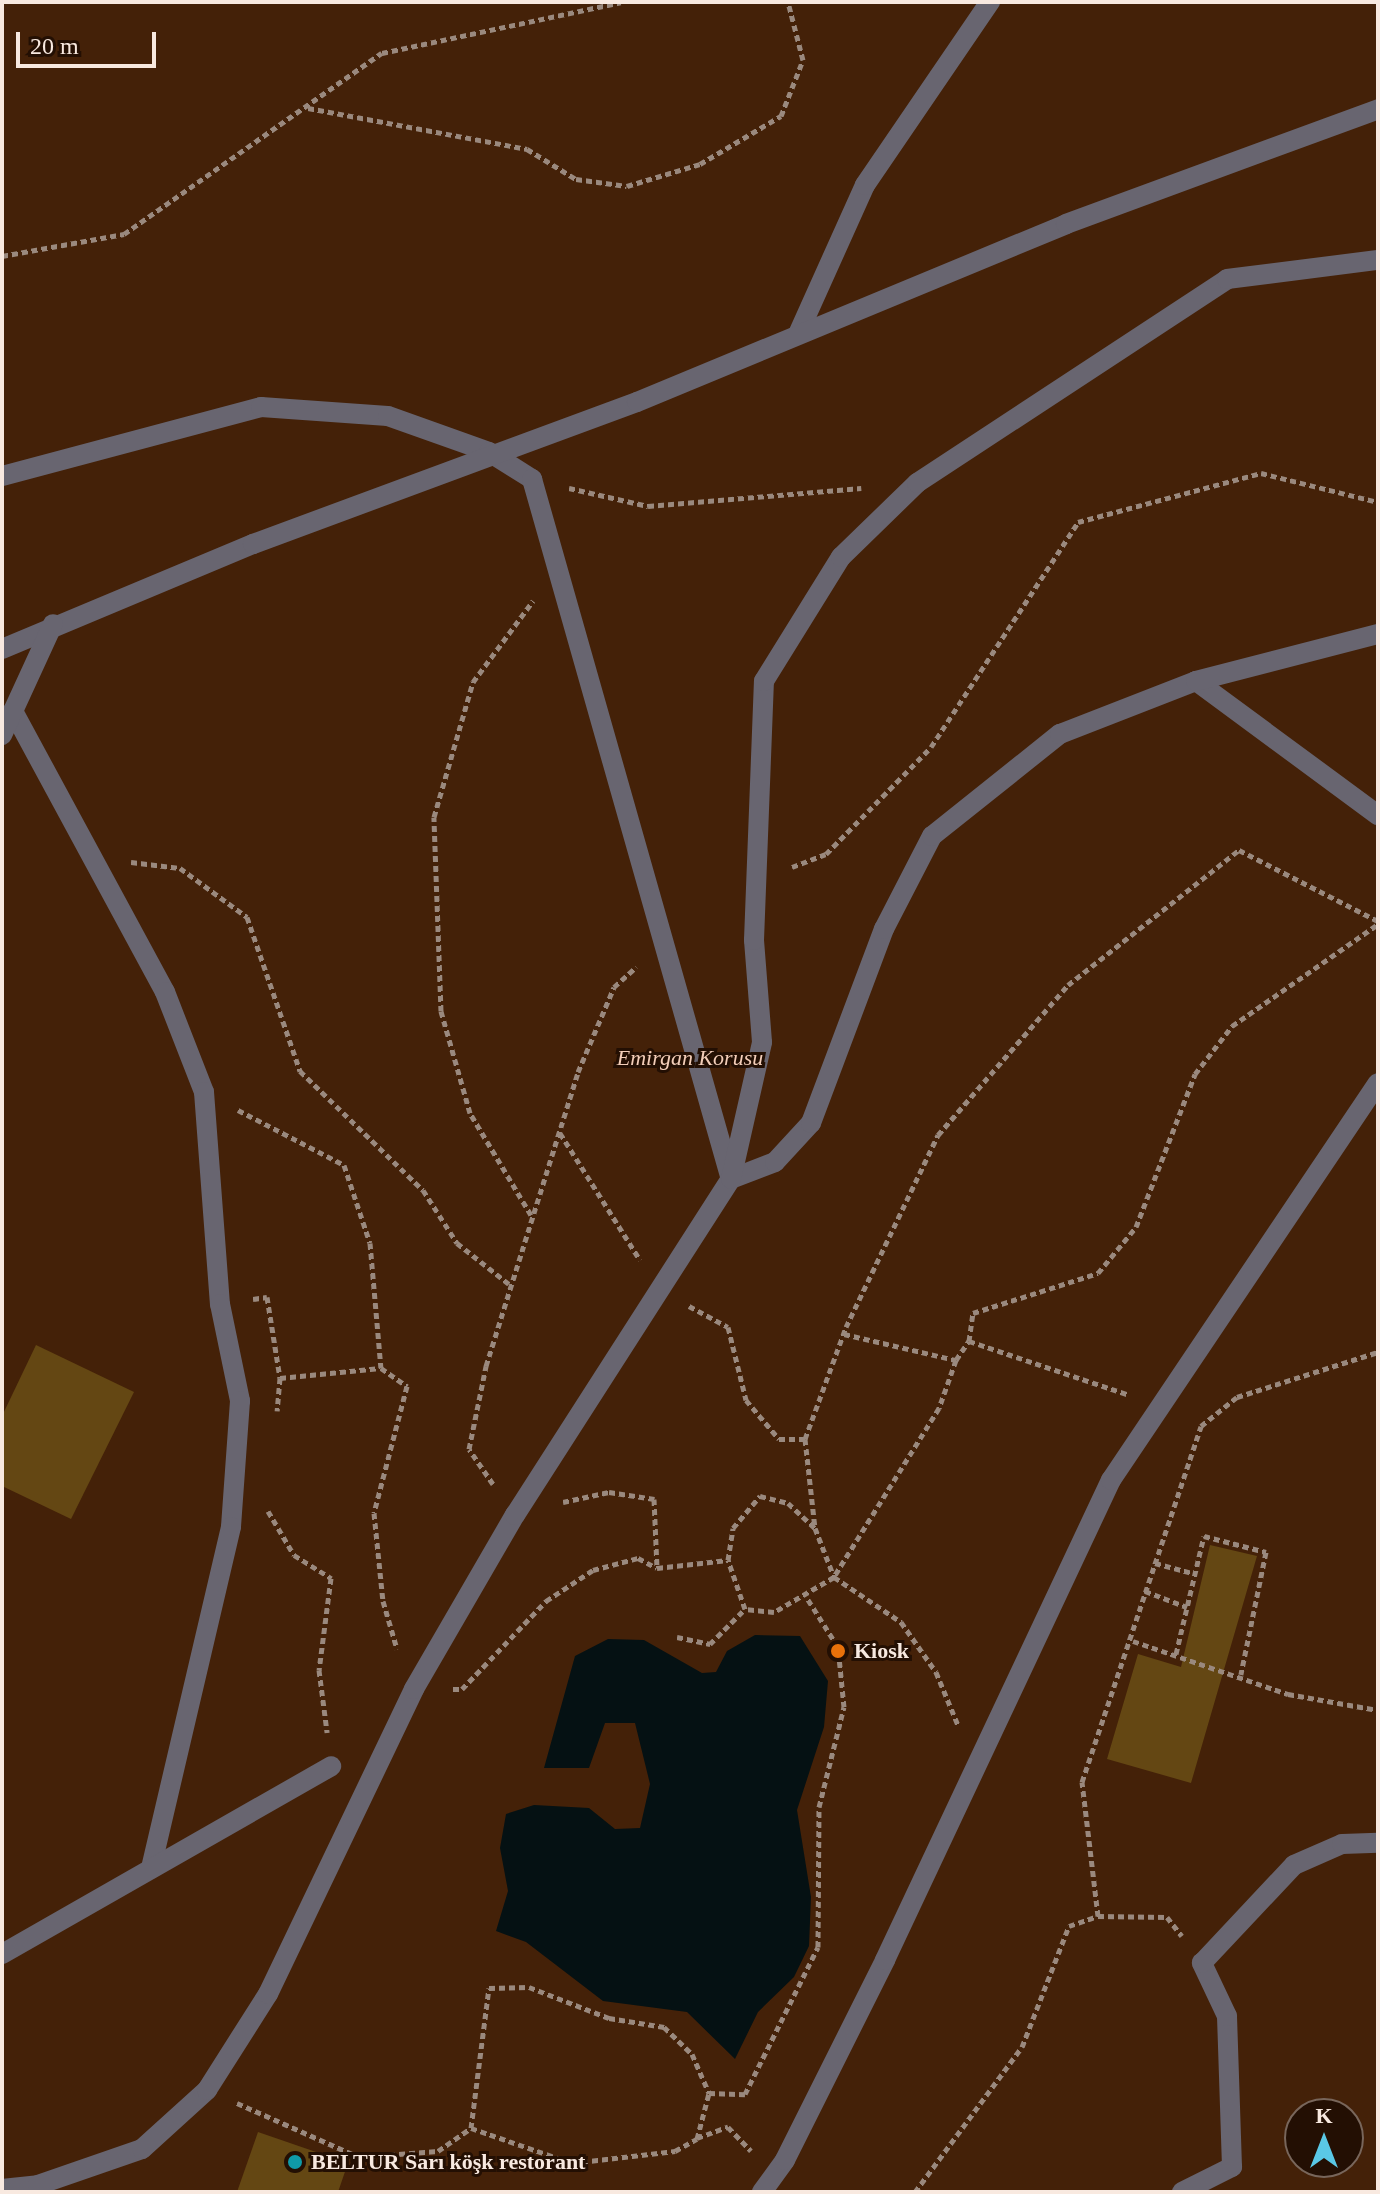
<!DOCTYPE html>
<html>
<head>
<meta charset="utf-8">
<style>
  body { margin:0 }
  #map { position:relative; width:1380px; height:2194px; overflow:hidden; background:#2d180b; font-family:"Times New Roman",serif }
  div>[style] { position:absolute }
  .green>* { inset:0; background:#442108 }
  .water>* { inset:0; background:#051113 }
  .building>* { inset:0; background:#644713 }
  .path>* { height:5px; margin-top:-2.5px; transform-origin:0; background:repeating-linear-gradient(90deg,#9a897e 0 6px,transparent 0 10px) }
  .lane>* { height:20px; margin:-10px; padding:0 10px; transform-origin:10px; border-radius:10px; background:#686570 }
  .dots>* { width:22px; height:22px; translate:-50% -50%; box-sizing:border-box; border:4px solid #230f03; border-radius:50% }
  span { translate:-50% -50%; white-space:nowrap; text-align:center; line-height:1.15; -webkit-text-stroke:6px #230f03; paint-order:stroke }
  .park-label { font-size:22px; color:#f3ceb9; font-style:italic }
  .poi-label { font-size:22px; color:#f8e9e0; font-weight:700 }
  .left { translate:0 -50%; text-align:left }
  .frame { position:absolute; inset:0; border:4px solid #f8e9e0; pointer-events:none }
  .north { position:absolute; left:1284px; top:2098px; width:80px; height:80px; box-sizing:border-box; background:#230f03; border:2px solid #78665b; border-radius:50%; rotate:0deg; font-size:22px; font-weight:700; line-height:32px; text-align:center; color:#f8e9e0 }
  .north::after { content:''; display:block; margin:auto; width:28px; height:36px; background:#5ac8e6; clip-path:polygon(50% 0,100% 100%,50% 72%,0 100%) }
  .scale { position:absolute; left:16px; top:32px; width:140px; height:36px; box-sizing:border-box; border:4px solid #f8e9e0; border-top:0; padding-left:10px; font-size:24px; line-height:28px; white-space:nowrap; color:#f8e9e0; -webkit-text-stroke:6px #230f03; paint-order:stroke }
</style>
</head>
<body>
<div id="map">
  <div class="green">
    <div style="clip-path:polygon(evenodd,2px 2px,1378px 2px,1378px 2192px,2px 2192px,2px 2px,1300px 2114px,1348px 2114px,1348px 2162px,1300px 2162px,1300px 2114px)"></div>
  </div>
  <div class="water">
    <div style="clip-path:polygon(755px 1635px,800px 1636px,828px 1681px,824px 1727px,797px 1810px,811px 1897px,809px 1946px,794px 1977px,758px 2012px,735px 2059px,687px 2012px,603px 2001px,526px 1942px,496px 1931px,508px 1891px,500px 1848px,506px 1814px,534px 1805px,589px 1808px,615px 1829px,640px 1828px,650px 1784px,635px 1723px,605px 1723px,589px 1768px,544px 1768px,575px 1656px,608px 1639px,644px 1640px,702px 1673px,716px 1672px,727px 1651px)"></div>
  </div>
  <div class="building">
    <div style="clip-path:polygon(36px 1345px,134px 1392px,71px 1519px,2px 1486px,2px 1416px)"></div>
    <div style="clip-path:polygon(1210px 1545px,1257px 1556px,1191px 1783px,1107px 1759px,1138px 1654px,1181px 1667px)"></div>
    <div style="clip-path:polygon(258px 2132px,348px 2163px,338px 2192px,237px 2192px)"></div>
  </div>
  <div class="path">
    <div style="left:308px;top:108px;width:223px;rotate:10.6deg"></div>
    <div style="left:527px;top:149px;width:57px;rotate:31.5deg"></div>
    <div style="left:576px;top:179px;width:51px;rotate:7.8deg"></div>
    <div style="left:627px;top:186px;width:76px;rotate:-16.8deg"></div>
    <div style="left:700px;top:164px;width:94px;rotate:-30.7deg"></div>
    <div style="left:781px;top:116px;width:60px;rotate:-68.6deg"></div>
    <div style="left:803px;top:60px;width:60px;rotate:-104.5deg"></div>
    <div style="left:2px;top:256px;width:124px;rotate:-10.2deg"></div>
    <div style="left:124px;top:234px;width:315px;rotate:-35.1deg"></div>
    <div style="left:382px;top:53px;width:244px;rotate:-12deg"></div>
    <div style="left:569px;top:488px;width:81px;rotate:12.8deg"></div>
    <div style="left:648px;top:506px;width:214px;rotate:-4.8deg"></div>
    <div style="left:131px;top:862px;width:49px;rotate:7deg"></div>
    <div style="left:180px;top:868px;width:83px;rotate:36.2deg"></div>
    <div style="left:247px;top:917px;width:163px;rotate:71deg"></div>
    <div style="left:300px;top:1071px;width:171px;rotate:44.1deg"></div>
    <div style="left:423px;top:1190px;width:63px;rotate:57.3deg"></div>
    <div style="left:457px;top:1243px;width:66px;rotate:38.3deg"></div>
    <div style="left:792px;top:867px;width:36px;rotate:-21deg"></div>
    <div style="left:826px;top:854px;width:150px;rotate:-45.5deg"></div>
    <div style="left:931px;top:747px;width:269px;rotate:-56.8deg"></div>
    <div style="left:1078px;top:522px;width:189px;rotate:-15deg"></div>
    <div style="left:1261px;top:473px;width:121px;rotate:13.9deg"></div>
    <div style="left:238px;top:1110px;width:119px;rotate:27.4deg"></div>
    <div style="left:344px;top:1165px;width:82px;rotate:71.6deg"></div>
    <div style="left:370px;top:1243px;width:125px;rotate:85deg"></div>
    <div style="left:560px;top:1133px;width:150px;rotate:57.8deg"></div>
    <div style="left:531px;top:1215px;width:119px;rotate:-120.9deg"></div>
    <div style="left:470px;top:1113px;width:106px;rotate:-105.9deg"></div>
    <div style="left:441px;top:1011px;width:194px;rotate:-92.1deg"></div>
    <div style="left:434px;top:817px;width:141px;rotate:-73.9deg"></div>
    <div style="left:473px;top:682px;width:101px;rotate:-53.5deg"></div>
    <div style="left:253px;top:1299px;width:14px;rotate:-8deg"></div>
    <div style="left:267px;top:1297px;width:82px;rotate:80.9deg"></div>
    <div style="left:280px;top:1378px;width:33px;rotate:95deg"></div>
    <div style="left:689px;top:1306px;width:44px;rotate:28.3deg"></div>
    <div style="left:728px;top:1327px;width:75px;rotate:76.1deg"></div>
    <div style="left:746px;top:1400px;width:51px;rotate:49.8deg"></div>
    <div style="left:779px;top:1439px;width:26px"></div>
    <div style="left:805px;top:1439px;width:90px;rotate:83.6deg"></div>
    <div style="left:844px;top:1334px;width:115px;rotate:13.1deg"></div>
    <div style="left:956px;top:1360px;width:23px;rotate:-56deg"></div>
    <div style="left:969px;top:1341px;width:169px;rotate:18.6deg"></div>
    <div style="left:969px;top:1341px;width:28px;rotate:-82deg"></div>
    <div style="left:973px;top:1313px;width:131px;rotate:-17.7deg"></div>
    <div style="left:1098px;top:1273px;width:60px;rotate:-50.4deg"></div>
    <div style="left:1136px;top:1227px;width:164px;rotate:-68.9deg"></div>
    <div style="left:1195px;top:1074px;width:61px;rotate:-52.4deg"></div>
    <div style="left:1232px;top:1026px;width:178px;rotate:-34.9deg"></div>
    <div style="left:956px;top:1360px;width:51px;rotate:109.5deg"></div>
    <div style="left:939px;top:1408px;width:199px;rotate:121.9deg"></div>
    <div style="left:834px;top:1577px;width:69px;rotate:149.7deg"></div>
    <div style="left:774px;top:1612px;width:29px;rotate:-174deg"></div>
    <div style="left:745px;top:1609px;width:52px;rotate:-109.1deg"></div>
    <div style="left:728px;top:1560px;width:32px;rotate:-81deg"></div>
    <div style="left:733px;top:1528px;width:42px;rotate:-49.8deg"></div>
    <div style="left:760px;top:1496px;width:29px;rotate:14deg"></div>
    <div style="left:788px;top:1503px;width:37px;rotate:43deg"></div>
    <div style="left:815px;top:1528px;width:53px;rotate:68.8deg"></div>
    <div style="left:834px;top:1577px;width:81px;rotate:33.9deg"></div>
    <div style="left:901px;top:1622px;width:61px;rotate:55deg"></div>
    <div style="left:936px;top:1672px;width:57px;rotate:67.5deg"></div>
    <div style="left:280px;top:1378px;width:101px;rotate:-5.7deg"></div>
    <div style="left:381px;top:1368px;width:32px;rotate:35deg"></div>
    <div style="left:407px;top:1386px;width:131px;rotate:104.6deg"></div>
    <div style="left:374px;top:1513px;width:88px;rotate:84.2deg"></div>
    <div style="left:383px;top:1601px;width:50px;rotate:73.7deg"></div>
    <div style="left:805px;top:1439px;width:119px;rotate:-69.9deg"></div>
    <div style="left:846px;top:1327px;width:213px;rotate:-64.4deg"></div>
    <div style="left:938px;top:1135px;width:198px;rotate:-49.1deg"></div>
    <div style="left:1068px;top:985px;width:218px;rotate:-38.3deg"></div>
    <div style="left:1239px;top:850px;width:156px;rotate:27.1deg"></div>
    <div style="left:493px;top:1484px;width:42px;rotate:-124.4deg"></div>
    <div style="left:469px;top:1449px;width:85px;rotate:-78.4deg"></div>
    <div style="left:486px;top:1366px;width:308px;rotate:-72.6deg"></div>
    <div style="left:578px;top:1072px;width:92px;rotate:-67deg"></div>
    <div style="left:614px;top:987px;width:30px;rotate:-42deg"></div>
    <div style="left:563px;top:1502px;width:47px;rotate:-12.3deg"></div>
    <div style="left:609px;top:1492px;width:46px;rotate:8.8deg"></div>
    <div style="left:654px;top:1499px;width:69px;rotate:87.5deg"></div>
    <div style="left:268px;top:1511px;width:51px;rotate:59.4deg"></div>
    <div style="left:294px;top:1555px;width:44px;rotate:31.9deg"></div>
    <div style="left:331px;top:1578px;width:93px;rotate:97.4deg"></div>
    <div style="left:319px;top:1670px;width:63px;rotate:82.6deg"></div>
    <div style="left:1155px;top:1563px;width:38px;rotate:15deg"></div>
    <div style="left:1145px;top:1591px;width:45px;rotate:20.9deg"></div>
    <div style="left:677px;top:1637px;width:34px;rotate:12deg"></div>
    <div style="left:710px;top:1644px;width:49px;rotate:-45deg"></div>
    <div style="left:1133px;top:1641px;width:164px;rotate:18.9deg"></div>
    <div style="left:1288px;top:1694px;width:91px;rotate:10.1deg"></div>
    <div style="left:1176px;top:1654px;width:121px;rotate:-76.7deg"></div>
    <div style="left:1204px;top:1536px;width:64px;rotate:14.5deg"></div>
    <div style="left:1266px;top:1552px;width:125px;rotate:101.6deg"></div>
    <div style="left:453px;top:1689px;width:9px"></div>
    <div style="left:462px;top:1689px;width:122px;rotate:-46.3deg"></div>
    <div style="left:546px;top:1601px;width:56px;rotate:-33.4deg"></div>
    <div style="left:593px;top:1570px;width:47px;rotate:-14.9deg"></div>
    <div style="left:638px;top:1558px;width:21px;rotate:28deg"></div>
    <div style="left:657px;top:1568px;width:71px;rotate:-6.4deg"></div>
    <div style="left:1098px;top:1916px;width:135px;rotate:-96.8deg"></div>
    <div style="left:1082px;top:1782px;width:375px;rotate:-71.5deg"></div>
    <div style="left:1201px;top:1426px;width:46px;rotate:-38.9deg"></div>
    <div style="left:1237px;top:1397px;width:148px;rotate:-17.7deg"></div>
    <div style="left:237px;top:2103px;width:133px;rotate:23.9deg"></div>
    <div style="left:359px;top:2157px;width:79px;rotate:-4.3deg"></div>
    <div style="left:438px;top:2151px;width:40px;rotate:-34.9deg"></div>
    <div style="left:471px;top:2128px;width:107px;rotate:19.1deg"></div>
    <div style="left:572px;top:2163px;width:104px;rotate:-6.6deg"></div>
    <div style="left:675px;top:2151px;width:25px;rotate:-29deg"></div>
    <div style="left:697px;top:2139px;width:48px;rotate:-75.4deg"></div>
    <div style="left:471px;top:2128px;width:141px;rotate:-82.7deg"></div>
    <div style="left:489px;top:1988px;width:40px;rotate:-1.4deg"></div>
    <div style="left:529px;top:1987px;width:86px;rotate:21.2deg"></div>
    <div style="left:609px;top:2018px;width:56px;rotate:9.3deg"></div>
    <div style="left:664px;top:2027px;width:39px;rotate:44deg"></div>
    <div style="left:692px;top:2054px;width:43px;rotate:66.4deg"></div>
    <div style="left:709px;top:2093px;width:36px;rotate:2deg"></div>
    <div style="left:745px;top:2094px;width:164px;rotate:-63.6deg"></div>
    <div style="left:818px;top:1947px;width:140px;rotate:-89.6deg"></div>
    <div style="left:819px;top:1807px;width:103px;rotate:-76deg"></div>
    <div style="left:844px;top:1707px;width:60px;rotate:-95.7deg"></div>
    <div style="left:838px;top:1647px;width:58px;rotate:-122.3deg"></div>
    <div style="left:697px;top:2138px;width:33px;rotate:-20deg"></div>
    <div style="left:728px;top:2127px;width:33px;rotate:46deg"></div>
    <div style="left:915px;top:2192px;width:180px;rotate:-53.6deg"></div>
    <div style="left:1022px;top:2047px;width:130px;rotate:-68.8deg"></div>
    <div style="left:1069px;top:1926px;width:31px;rotate:-19deg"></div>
    <div style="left:1098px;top:1916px;width:69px;rotate:0.8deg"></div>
    <div style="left:1167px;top:1917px;width:24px;rotate:52deg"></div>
  </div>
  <div class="lane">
    <div style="left:798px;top:334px;width:163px;rotate:-65.8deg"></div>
    <div style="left:865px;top:185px;width:222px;rotate:-55.7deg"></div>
    <div style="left:2px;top:476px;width:268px;rotate:-14.9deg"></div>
    <div style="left:261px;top:407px;width:127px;rotate:4.1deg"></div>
    <div style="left:388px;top:416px;width:107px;rotate:19.6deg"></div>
    <div style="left:489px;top:452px;width:51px;rotate:32.1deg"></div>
    <div style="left:532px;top:479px;width:725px;rotate:74.14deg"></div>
    <div style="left:2px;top:649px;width:272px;rotate:-22.7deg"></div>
    <div style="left:253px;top:544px;width:409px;rotate:-20.3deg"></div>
    <div style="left:637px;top:402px;width:464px;rotate:-22.5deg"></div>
    <div style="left:1066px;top:224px;width:333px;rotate:-20.2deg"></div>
    <div style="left:1196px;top:681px;width:226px;rotate:36.4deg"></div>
    <div style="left:13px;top:711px;width:319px;rotate:61.6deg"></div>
    <div style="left:165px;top:992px;width:107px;rotate:68.7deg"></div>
    <div style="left:204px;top:1092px;width:213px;rotate:85.7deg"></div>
    <div style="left:220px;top:1304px;width:99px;rotate:78.3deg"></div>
    <div style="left:240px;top:1401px;width:126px;rotate:94.1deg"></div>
    <div style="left:231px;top:1527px;width:351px;rotate:103.2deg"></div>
    <div style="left:2px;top:735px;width:122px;rotate:-65.3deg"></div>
    <div style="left:731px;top:1179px;width:47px;rotate:-21.1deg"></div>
    <div style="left:775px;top:1162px;width:53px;rotate:-47.3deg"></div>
    <div style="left:811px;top:1123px;width:207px;rotate:-69.4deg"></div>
    <div style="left:884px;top:929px;width:105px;rotate:-62.7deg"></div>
    <div style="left:932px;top:836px;width:164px;rotate:-38.6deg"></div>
    <div style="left:1060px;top:734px;width:146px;rotate:-21.3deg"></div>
    <div style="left:1196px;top:681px;width:188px;rotate:-14.5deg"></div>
    <div style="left:2px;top:1954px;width:379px;rotate:-29.7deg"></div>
    <div style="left:2px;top:2189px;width:36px;rotate:-6deg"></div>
    <div style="left:38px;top:2185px;width:110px;rotate:-19.1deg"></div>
    <div style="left:142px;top:2149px;width:88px;rotate:-42.2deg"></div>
    <div style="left:207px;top:2090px;width:114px;rotate:-57.6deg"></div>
    <div style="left:268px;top:1994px;width:338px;rotate:-64.4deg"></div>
    <div style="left:414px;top:1689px;width:201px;rotate:-59.9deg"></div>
    <div style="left:515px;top:1515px;width:399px;rotate:-57.3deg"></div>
    <div style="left:731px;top:1179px;width:140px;rotate:-77.2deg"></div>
    <div style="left:762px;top:1042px;width:102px;rotate:-94.5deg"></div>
    <div style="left:754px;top:940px;width:259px;rotate:-87.8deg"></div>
    <div style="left:764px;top:681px;width:146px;rotate:-58.2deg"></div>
    <div style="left:841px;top:557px;width:106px;rotate:-44.2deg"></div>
    <div style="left:917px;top:483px;width:371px;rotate:-33.3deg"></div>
    <div style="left:1227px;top:279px;width:152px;rotate:-7.2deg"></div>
    <div style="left:762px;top:2192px;width:39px;rotate:-54deg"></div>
    <div style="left:785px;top:2160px;width:224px;rotate:-63.4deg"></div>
    <div style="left:885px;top:1960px;width:531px;rotate:-64.79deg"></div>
    <div style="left:1111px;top:1480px;width:478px;rotate:-56.1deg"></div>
    <div style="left:1182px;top:2192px;width:56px;rotate:-26.6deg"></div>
    <div style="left:1232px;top:2167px;width:151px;rotate:-91.9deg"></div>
    <div style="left:1227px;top:2016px;width:59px;rotate:-115.3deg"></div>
    <div style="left:1202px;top:1963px;width:134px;rotate:-46.8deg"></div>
    <div style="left:1294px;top:1865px;width:52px;rotate:-23.6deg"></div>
    <div style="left:1342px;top:1844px;width:36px;rotate:-2deg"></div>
  </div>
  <div class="dots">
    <div style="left:838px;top:1651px;background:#e8710a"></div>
    <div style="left:295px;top:2162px;background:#0f9aa8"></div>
  </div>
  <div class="park-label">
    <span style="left:690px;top:1058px">Emirgan Korusu</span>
  </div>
  <div class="poi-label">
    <span class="left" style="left:854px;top:1651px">Kiosk</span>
    <span class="left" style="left:311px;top:2162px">BELTUR Sarı köşk restorant</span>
  </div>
  <div class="frame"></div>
  <div class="north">K</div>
  <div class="scale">20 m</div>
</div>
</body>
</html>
